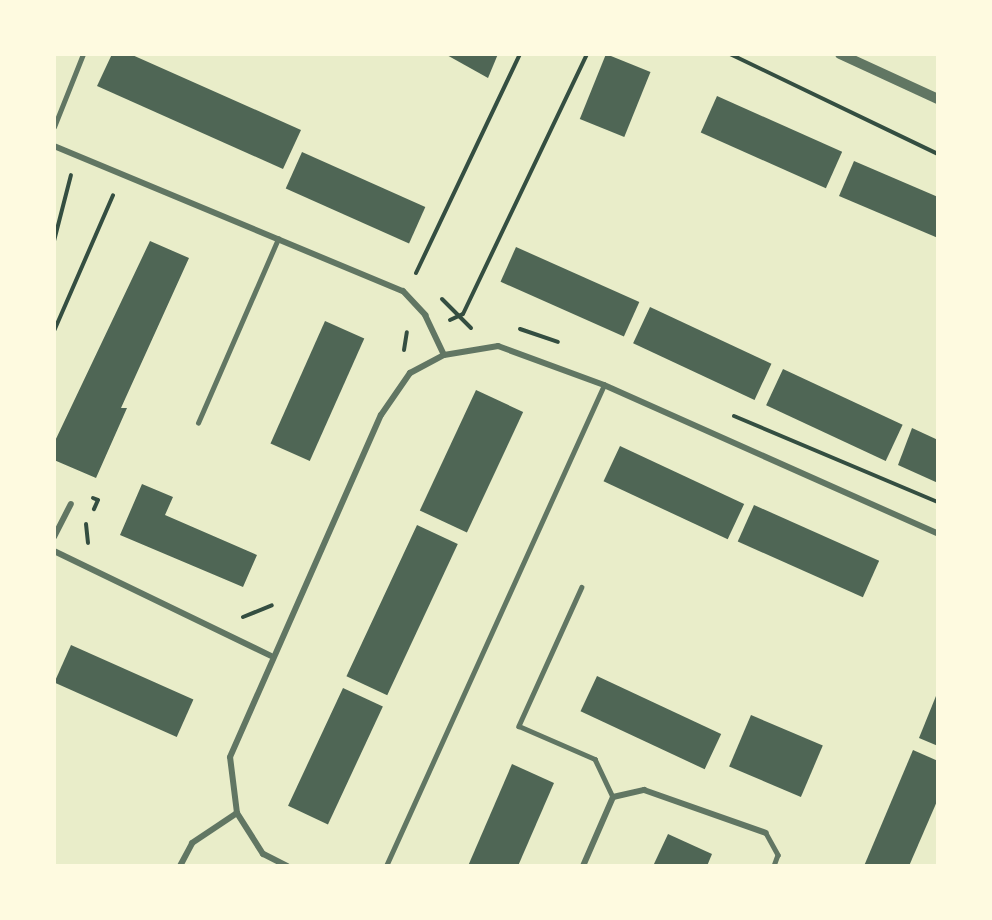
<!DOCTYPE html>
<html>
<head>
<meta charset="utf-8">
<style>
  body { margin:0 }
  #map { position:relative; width:992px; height:920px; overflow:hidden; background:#e9edc9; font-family:Manrope,sans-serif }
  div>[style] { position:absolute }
  .building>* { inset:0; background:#4f6655; transform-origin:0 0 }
  .path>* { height:4px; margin:-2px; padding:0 2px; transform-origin:2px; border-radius:2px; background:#344e41 }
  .service>* { height:4.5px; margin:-2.25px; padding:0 2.25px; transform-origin:2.25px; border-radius:2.25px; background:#617663 }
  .minor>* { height:6px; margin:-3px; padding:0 3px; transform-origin:3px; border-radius:3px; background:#617663 }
  .tertiary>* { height:10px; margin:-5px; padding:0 5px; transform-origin:5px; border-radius:5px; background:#617663 }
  span { translate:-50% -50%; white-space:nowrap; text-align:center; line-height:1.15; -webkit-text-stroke:4.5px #fefae0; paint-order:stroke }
  .frame { position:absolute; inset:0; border:56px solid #fefae0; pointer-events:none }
</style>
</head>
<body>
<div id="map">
  <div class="building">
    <div style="clip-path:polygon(112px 54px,130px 54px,301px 130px,283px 169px,97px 86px)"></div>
    <div style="clip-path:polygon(445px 54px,498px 54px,488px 78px)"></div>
    <div style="left:606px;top:54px;width:48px;height:70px;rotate:22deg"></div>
    <div style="left:717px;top:96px;width:137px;height:40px;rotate:24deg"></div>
    <div style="left:302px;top:152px;width:135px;height:40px;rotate:24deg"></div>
    <div style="clip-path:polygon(854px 161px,938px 197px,938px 238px,839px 196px)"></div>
    <div style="clip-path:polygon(150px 241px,189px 258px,121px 408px,127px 408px,96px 478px,54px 460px,54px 443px)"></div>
    <div style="left:516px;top:247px;width:135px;height:38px;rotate:24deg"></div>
    <div style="left:650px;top:307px;width:134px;height:40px;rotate:25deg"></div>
    <div style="left:325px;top:321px;width:43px;height:134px;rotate:24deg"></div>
    <div style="left:783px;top:369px;width:132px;height:40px;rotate:25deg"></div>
    <div style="left:476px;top:390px;width:52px;height:133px;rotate:25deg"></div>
    <div style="clip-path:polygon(912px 428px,938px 440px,938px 483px,898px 465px)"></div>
    <div style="left:620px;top:446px;width:137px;height:39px;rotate:25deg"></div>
    <div style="clip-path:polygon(142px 484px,173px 497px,165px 515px,257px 555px,243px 587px,120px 535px)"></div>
    <div style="left:754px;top:505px;width:137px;height:40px;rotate:24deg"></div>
    <div style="left:417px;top:525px;width:45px;height:167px;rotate:25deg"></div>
    <div style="left:71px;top:645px;width:134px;height:41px;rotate:24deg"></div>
    <div style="left:597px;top:676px;width:137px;height:39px;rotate:25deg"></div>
    <div style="left:343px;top:688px;width:44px;height:130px;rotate:25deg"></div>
    <div style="clip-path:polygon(938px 691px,938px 746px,919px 738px)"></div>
    <div style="left:751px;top:715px;width:78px;height:56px;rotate:23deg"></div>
    <div style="clip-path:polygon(913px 750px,938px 761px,938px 799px,909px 866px,864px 866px)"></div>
    <div style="clip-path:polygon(512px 764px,554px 783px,518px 866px,468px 866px)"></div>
    <div style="clip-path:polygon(668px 834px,712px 854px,707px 866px,653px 866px)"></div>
  </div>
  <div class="path">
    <div style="left:730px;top:54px;width:231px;rotate:25.7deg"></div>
    <div style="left:54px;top:241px;width:68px;rotate:-75.6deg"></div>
    <div style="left:416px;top:273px;width:242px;rotate:-64.6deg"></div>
    <div style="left:442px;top:299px;width:41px;rotate:45deg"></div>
    <div style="left:450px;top:320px;width:14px;rotate:-25deg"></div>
    <div style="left:463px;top:314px;width:288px;rotate:-64.5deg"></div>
    <div style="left:520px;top:329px;width:40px;rotate:18.9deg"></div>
    <div style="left:54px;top:331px;width:148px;rotate:-66.5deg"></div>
    <div style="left:404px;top:350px;width:18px;rotate:-81deg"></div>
    <div style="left:734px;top:416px;width:221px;rotate:22.9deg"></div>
    <div style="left:93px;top:498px;width:5px;rotate:22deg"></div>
    <div style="left:98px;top:500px;width:10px;rotate:114deg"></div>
    <div style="left:86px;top:524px;width:19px;rotate:84deg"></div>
    <div style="left:243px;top:617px;width:31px;rotate:-22deg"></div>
  </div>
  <div class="service">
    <div style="left:54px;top:127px;width:79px;rotate:-68.3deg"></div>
    <div style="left:198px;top:423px;width:201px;rotate:-66.5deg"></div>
    <div style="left:582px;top:587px;width:153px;rotate:114.4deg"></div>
    <div style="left:519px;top:726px;width:83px;rotate:23.5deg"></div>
    <div style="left:595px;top:759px;width:42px;rotate:64.7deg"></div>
    <div style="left:766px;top:833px;width:25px;rotate:61deg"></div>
    <div style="left:778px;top:855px;width:12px;rotate:110deg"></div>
    <div style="left:386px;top:866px;width:528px;rotate:-65.62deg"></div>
  </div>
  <div class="minor">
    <div style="left:54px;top:146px;width:378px;rotate:22.6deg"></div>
    <div style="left:403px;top:291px;width:33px;rotate:47deg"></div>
    <div style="left:425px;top:315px;width:44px;rotate:64.6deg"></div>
    <div style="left:54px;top:537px;width:37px;rotate:-63deg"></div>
    <div style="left:54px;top:551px;width:241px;rotate:25.8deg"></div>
    <div style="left:180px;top:866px;width:26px;rotate:-62deg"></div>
    <div style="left:192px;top:843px;width:54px;rotate:-33.7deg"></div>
    <div style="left:287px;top:866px;width:27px;rotate:-153deg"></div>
    <div style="left:263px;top:854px;width:49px;rotate:-122.4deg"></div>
    <div style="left:237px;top:813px;width:56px;rotate:-97.1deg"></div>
    <div style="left:230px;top:757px;width:374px;rotate:-66.2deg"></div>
    <div style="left:381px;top:415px;width:51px;rotate:-55.4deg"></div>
    <div style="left:410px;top:373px;width:38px;rotate:-28deg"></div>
    <div style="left:444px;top:355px;width:55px;rotate:-9.5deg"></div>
    <div style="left:498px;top:346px;width:113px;rotate:20.2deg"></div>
    <div style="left:604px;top:385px;width:366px;rotate:24deg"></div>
    <div style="left:583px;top:866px;width:75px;rotate:-66.5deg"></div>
    <div style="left:613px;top:797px;width:32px;rotate:-13deg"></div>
    <div style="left:644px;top:790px;width:129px;rotate:19.4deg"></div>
  </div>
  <div class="tertiary">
    <div style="left:840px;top:54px;width:108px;rotate:24.7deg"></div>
  </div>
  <div class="frame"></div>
</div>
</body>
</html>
